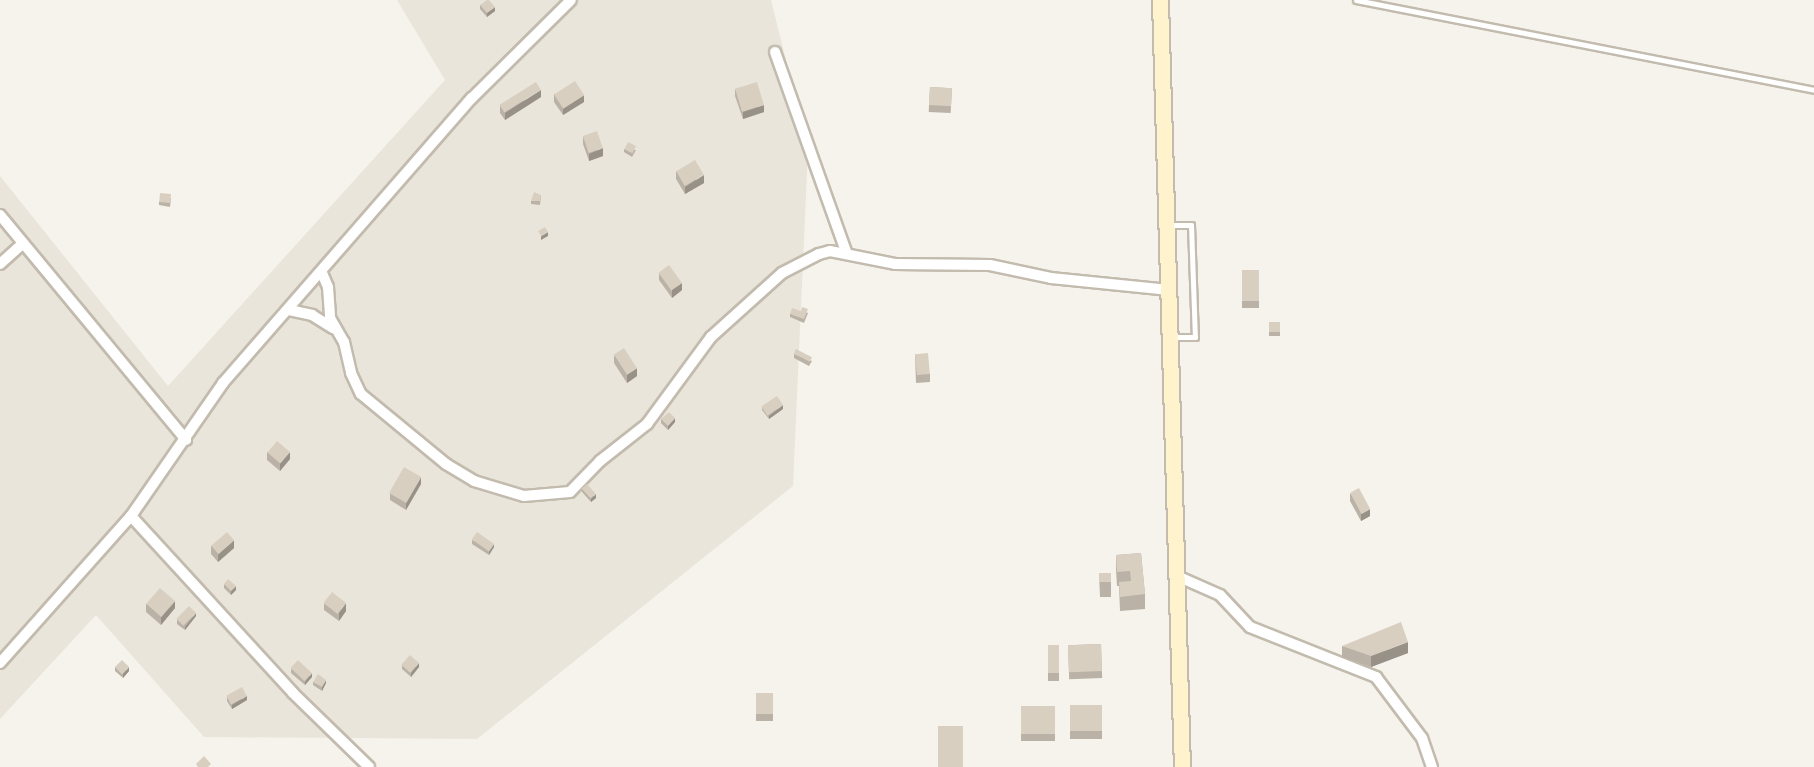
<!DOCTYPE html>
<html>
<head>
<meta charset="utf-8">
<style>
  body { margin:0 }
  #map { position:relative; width:1814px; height:767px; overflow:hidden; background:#f6f3ec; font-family:"DM Sans",sans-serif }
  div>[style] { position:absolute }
  .residential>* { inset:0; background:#eae5da }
  .roads { filter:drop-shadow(2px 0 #c2bbae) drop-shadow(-2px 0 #c2bbae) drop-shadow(0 2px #c2bbae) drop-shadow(0 -2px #c2bbae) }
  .lane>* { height:5px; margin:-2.5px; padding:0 2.5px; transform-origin:2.5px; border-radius:2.5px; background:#fff }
  .street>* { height:10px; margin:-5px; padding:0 5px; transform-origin:5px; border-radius:5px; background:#fff }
  .secondary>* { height:15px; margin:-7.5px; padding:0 7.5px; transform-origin:7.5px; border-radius:7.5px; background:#fff3cd }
  .wall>* { inset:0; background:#bab2a6; transform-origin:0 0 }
  .shaded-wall>* { inset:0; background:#979187 }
  .building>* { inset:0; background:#d8cfc1; transform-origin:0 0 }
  span { translate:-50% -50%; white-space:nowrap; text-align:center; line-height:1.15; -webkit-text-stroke:4.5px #fff; paint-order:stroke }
</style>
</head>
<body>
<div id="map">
  <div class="residential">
    <div style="clip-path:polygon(397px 0,771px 0,808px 149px,793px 486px,477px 739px,204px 737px,96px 615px,0 719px,0 176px,168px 386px,445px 80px)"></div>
  </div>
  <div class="roads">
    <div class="lane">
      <div style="left:1356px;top:0;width:467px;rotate:11.1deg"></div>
      <div style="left:1168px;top:225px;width:23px"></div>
      <div style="left:1191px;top:225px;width:112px;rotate:88deg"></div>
      <div style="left:1195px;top:337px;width:24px;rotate:180deg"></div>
    </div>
    <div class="street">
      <div style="left:775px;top:52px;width:214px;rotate:70.4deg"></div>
      <div style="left:0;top:215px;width:292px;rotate:50.4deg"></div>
      <div style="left:0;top:264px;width:31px;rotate:-42deg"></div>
      <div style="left:322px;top:273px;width:15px;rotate:67deg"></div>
      <div style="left:328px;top:287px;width:31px;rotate:86deg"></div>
      <div style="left:330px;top:318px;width:28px;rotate:60deg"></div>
      <div style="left:344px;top:342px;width:32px;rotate:77deg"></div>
      <div style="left:351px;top:373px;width:23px;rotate:65deg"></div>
      <div style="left:361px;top:394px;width:110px;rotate:39.5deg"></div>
      <div style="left:446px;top:464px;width:33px;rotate:31deg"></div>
      <div style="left:474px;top:481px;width:52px;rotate:16.7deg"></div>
      <div style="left:524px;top:496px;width:46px;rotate:-5deg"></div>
      <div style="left:570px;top:492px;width:43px;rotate:-45.9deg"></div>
      <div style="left:600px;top:461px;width:60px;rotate:-38.2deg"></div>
      <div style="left:647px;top:424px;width:108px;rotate:-53.7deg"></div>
      <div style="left:711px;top:337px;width:96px;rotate:-42deg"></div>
      <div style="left:782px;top:273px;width:42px;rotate:-27.2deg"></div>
      <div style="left:819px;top:254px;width:11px;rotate:-15deg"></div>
      <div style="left:830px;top:251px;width:66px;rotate:11.3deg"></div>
      <div style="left:895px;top:264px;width:95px;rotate:0.6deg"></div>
      <div style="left:990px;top:265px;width:62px;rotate:12deg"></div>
      <div style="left:1051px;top:278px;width:119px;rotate:5.8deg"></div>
      <div style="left:289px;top:310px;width:24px;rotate:12deg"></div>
      <div style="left:312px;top:315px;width:25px;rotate:32deg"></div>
      <div style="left:131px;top:516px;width:240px;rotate:47.5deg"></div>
      <div style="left:293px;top:693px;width:106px;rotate:44.2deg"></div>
      <div style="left:1177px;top:576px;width:47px;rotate:23.8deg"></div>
      <div style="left:1220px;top:595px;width:44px;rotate:46.8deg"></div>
      <div style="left:1250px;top:627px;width:136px;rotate:21.6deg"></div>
      <div style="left:1376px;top:677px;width:76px;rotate:53deg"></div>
      <div style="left:1422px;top:738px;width:31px;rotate:71deg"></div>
      <div style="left:0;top:663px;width:197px;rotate:-48.3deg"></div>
      <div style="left:131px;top:516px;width:162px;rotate:-55.3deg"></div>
      <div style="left:223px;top:383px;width:378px;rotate:-48.9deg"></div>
      <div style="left:472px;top:98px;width:139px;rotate:-44.7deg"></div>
    </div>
    <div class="secondary">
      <div style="left:1160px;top:0;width:767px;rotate:88.36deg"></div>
    </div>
  </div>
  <div class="wall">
    <div style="clip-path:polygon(480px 5px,495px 11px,487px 17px,480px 9px)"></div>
    <div style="left:930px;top:87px;width:22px;height:25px;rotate:3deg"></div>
    <div style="clip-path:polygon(735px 89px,764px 112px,743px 119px,735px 96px)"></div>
    <div style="clip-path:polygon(554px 94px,584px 102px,563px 115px,554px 102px)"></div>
    <div style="clip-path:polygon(541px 97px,505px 120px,500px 113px,500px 105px)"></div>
    <div style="clip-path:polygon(583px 136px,603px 156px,589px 161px,583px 144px)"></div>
    <div style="clip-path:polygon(624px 149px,636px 150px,632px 157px,624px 152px)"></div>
    <div style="clip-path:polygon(676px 171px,704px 183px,685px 194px,676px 179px)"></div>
    <div style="clip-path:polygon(541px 195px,540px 205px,531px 204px,531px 201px)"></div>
    <div style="clip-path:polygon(171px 198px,170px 207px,159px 205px,159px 202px)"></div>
    <div style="left:1242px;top:270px;width:17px;height:38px"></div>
    <div style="clip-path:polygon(659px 273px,682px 290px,672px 298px,659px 280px)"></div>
    <div style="clip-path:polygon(801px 311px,808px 313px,804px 323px,790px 317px,790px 314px)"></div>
    <div style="left:1269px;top:322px;width:11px;height:14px"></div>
    <div style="clip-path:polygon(794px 354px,812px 361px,809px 366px,794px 358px)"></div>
    <div style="clip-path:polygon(915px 354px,930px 374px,930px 382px,916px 383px)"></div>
    <div style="clip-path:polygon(614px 355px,637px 376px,627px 383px,614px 363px)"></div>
    <div style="clip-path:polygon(762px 407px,783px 409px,769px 419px,762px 410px)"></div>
    <div style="clip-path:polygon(661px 419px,675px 422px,668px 430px,661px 423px)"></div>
    <div style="clip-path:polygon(267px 452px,290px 459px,280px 471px,267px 460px)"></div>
    <div style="clip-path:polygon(421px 484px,406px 510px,390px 500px,390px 493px)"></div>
    <div style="clip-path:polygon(582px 489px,596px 498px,591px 502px,582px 492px)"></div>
    <div style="clip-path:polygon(1350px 493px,1370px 516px,1361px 521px,1350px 501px)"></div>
    <div style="clip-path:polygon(472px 540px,494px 547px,489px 555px,472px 544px)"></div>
    <div style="clip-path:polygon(211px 546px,234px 548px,218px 562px,211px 554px)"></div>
    <div style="clip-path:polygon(1141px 553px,1145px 594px,1145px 609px,1120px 611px,1119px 586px,1117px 586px,1116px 570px,1116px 555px)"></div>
    <div style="clip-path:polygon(1099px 574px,1111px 582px,1111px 597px,1100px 597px)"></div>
    <div style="clip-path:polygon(224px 584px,236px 590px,231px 595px,224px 588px)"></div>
    <div style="clip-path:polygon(324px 603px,346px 611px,339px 621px,324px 610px)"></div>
    <div style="clip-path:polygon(146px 604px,175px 608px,161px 625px,146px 612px)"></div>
    <div style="clip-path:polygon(196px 616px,185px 630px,177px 624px,177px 620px)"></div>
    <div style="left:1101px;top:644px;width:34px;height:33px;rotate:88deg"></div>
    <div style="left:1059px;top:645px;width:36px;height:11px;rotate:90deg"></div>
    <div style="clip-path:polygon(1342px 646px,1408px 653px,1371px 667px,1342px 657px)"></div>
    <div style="clip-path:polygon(402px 665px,419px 667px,411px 677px,402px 669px)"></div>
    <div style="clip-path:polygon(115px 667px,129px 671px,123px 678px,115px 671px)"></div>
    <div style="clip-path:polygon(291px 669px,312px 677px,305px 685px,291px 673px)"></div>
    <div style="clip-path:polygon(313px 682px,326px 683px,322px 691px,313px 685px)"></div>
    <div style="left:756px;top:693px;width:17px;height:28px"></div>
    <div style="clip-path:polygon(227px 697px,247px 700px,232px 709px,227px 701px)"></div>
    <div style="left:1070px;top:705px;width:32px;height:34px"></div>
    <div style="left:1055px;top:706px;width:35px;height:34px;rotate:90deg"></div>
  </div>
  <div class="shaded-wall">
    <div style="clip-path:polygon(495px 7px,495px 11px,487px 17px,487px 13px)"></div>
    <div style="clip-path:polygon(541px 90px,541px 97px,505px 120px,505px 113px)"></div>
    <div style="clip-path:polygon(584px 95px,584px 102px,563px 115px,563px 108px)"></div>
    <div style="clip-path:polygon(764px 105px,764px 112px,743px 119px,743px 112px)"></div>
    <div style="clip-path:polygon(603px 148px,603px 156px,589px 161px,589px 154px)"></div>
    <div style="clip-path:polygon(704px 175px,704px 183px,685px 194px,685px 187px)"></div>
    <div style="clip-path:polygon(548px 232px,548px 236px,541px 240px,541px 236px)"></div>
    <div style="clip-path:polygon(682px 283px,682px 290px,672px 298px,672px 290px)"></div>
    <div style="clip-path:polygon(637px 368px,637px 376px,627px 383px,627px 375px)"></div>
    <div style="clip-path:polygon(783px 405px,783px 409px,769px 419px,769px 416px)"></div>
    <div style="clip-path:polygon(675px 418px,675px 422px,668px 430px,668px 426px)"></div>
    <div style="clip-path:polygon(290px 452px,290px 459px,280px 471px,280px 463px)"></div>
    <div style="clip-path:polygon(421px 477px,421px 484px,406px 510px,406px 502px)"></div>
    <div style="clip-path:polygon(596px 494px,596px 498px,591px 502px,591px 499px)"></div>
    <div style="clip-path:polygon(1370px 509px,1370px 516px,1361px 521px,1361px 514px)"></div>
    <div style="clip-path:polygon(234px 540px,234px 548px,218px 562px,218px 555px)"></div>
    <div style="clip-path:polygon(494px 544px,494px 547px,489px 555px,489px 551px)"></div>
    <div style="clip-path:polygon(236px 586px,236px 590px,231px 595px,231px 591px)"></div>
    <div style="clip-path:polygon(175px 601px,175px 608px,161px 625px,161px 617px)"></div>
    <div style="clip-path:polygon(346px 603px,346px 611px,339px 621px,339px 613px)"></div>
    <div style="clip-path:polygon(196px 613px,196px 616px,185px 630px,185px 627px)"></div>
    <div style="clip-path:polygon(1408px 642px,1408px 653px,1371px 667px,1371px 656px)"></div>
    <div style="clip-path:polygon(419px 663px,419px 667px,411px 677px,411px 673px)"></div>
    <div style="clip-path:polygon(129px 667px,129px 671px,123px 678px,123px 674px)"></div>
    <div style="clip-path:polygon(312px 673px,312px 677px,305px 685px,305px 682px)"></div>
    <div style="clip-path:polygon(326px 680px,326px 683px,322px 691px,322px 687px)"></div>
    <div style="clip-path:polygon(247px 696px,247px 700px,232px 709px,232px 705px)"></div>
  </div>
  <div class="building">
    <div style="clip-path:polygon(487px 0,489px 0,495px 7px,487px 13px,480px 5px)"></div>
    <div style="left:575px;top:81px;width:17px;height:25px;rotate:57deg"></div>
    <div style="left:536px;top:82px;width:9px;height:43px;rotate:58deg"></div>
    <div style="left:757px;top:82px;width:24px;height:23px;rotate:73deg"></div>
    <div style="left:930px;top:87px;width:22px;height:18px;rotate:3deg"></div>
    <div style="left:597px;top:131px;width:18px;height:15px;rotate:71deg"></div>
    <div style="left:628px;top:142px;width:9px;height:8px;rotate:27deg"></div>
    <div style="left:695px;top:160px;width:17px;height:22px;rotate:59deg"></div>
    <div style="clip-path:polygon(534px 192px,541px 195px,540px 201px,531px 201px)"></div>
    <div style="left:160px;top:193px;width:11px;height:9px;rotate:5deg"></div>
    <div style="left:545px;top:227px;width:6px;height:8px;rotate:59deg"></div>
    <div style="left:669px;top:265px;width:22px;height:13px;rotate:54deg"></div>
    <div style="left:1242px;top:270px;width:17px;height:31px"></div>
    <div style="clip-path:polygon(802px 307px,808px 309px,804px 319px,790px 314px,792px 308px,801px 311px)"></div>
    <div style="left:1269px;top:322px;width:11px;height:10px"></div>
    <div style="left:624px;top:348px;width:24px;height:12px;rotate:57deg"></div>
    <div style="left:796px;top:349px;width:18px;height:5px;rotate:27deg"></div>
    <div style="left:928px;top:353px;width:21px;height:13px;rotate:85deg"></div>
    <div style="left:777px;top:396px;width:11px;height:19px;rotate:56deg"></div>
    <div style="clip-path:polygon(669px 412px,675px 418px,668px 426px,661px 419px)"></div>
    <div style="left:277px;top:441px;width:17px;height:15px;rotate:40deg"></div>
    <div style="left:404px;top:467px;width:20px;height:30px;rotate:30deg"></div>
    <div style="left:587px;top:484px;width:13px;height:7px;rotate:48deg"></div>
    <div style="left:1359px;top:488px;width:24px;height:10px;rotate:62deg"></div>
    <div style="left:227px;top:532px;width:11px;height:21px;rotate:49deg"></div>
    <div style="left:477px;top:532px;width:21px;height:9px;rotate:35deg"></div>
    <div style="clip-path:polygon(1141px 553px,1145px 594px,1120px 597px,1119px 582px,1131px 581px,1130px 571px,1117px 572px,1116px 555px)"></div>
    <div style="left:1111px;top:573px;width:9px;height:12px;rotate:90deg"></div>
    <div style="clip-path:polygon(228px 579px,236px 586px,231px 591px,224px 584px)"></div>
    <div style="left:160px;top:588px;width:20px;height:21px;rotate:41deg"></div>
    <div style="left:332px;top:592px;width:18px;height:14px;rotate:38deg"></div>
    <div style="left:189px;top:606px;width:10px;height:18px;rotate:45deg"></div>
    <div style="clip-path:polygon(1401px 622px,1408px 642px,1371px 656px,1342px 646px)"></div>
    <div style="left:1101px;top:644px;width:27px;height:33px;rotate:88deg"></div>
    <div style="left:1059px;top:645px;width:28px;height:11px;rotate:90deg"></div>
    <div style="left:410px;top:655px;width:12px;height:13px;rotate:42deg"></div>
    <div style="left:122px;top:660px;width:10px;height:10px;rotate:45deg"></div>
    <div style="left:298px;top:660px;width:19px;height:11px;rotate:43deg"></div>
    <div style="clip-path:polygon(318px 674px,326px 680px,322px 687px,313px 682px)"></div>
    <div style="left:242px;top:687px;width:10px;height:18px;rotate:61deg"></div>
    <div style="left:756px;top:693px;width:17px;height:21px"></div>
    <div style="left:1070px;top:705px;width:32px;height:26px"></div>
    <div style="left:1055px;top:706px;width:28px;height:34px;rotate:90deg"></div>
    <div style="left:938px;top:726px;width:25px;height:41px"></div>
    <div style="clip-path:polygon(204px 756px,211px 764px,208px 767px,198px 767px,196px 764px)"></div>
  </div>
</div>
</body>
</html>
